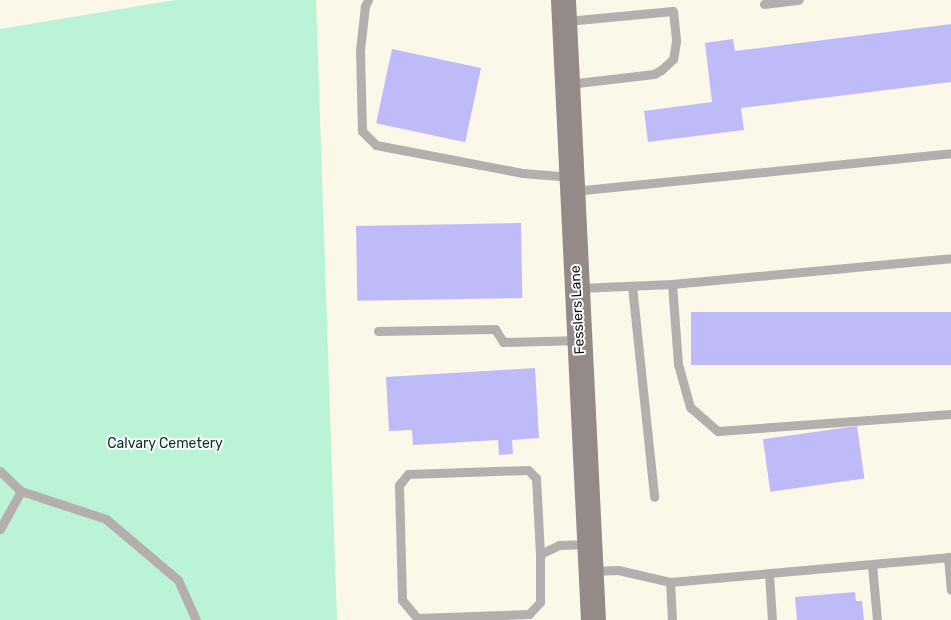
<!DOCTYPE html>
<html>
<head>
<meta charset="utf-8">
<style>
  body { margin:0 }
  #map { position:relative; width:951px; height:620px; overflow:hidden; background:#fbf8ea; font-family:Rubik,sans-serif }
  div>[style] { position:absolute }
  .green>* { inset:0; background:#baf3d5 }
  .building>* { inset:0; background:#bfbaf8; transform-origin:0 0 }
  .service>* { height:9px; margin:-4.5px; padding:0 4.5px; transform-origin:4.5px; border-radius:4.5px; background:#b4aeac }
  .secondary>* { height:25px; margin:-12.5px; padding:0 12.5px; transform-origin:12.5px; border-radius:12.5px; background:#948a87 }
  span { translate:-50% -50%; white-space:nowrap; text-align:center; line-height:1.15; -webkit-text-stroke:4px #fff; paint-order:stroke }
  .street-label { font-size:14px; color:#12110d }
  .park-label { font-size:14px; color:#083322 }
</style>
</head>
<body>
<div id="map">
  <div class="green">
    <div style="clip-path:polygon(175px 0,316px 0,337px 620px,0 620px,0 29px)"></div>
  </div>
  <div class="building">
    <div style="clip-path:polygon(951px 24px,951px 82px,741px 108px,744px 130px,648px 142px,644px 111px,712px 102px,705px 43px,733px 39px,735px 51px)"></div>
    <div style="left:392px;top:49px;width:91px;height:76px;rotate:12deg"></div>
    <div style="left:521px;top:223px;width:75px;height:165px;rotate:89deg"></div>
    <div style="left:951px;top:312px;width:53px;height:260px;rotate:90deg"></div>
    <div style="clip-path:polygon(535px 368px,539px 438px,512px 440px,513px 454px,499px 455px,498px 440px,413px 445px,412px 430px,389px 431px,386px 377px)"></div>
    <div style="left:857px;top:426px;width:53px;height:95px;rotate:82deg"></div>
    <div style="clip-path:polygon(855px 592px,856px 601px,862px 601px,864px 620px,797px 620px,795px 597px)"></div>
  </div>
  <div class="service">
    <div style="left:368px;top:0;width:7px;rotate:117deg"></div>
    <div style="left:365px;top:6px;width:44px;rotate:96.5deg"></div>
    <div style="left:360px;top:50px;width:81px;rotate:88.6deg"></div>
    <div style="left:362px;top:131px;width:20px;rotate:45deg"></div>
    <div style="left:376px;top:145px;width:150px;rotate:10.8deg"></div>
    <div style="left:523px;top:173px;width:48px;rotate:4.8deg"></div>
    <div style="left:764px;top:4px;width:35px;rotate:-7deg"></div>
    <div style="left:567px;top:21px;width:106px;rotate:-5.4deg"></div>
    <div style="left:673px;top:11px;width:30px;rotate:84deg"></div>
    <div style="left:676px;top:41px;width:18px;rotate:99deg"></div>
    <div style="left:673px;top:59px;width:16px;rotate:137deg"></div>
    <div style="left:661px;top:70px;width:8px;rotate:150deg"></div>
    <div style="left:654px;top:74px;width:86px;rotate:173.3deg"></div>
    <div style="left:573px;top:191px;width:380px;rotate:-5.7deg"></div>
    <div style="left:672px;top:284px;width:80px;rotate:85.7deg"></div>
    <div style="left:678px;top:364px;width:45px;rotate:74.4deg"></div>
    <div style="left:690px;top:407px;width:37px;rotate:41deg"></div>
    <div style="left:718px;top:431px;width:234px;rotate:-4.2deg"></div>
    <div style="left:632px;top:286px;width:212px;rotate:84deg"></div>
    <div style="left:579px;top:288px;width:93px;rotate:-2.5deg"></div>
    <div style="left:672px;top:284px;width:280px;rotate:-5.3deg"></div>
    <div style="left:378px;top:331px;width:117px;rotate:-1deg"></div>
    <div style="left:495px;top:329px;width:15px;rotate:58deg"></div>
    <div style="left:503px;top:342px;width:76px;rotate:-1.5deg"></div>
    <div style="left:0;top:471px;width:29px;rotate:44deg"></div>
    <div style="left:21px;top:491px;width:89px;rotate:18.2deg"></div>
    <div style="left:106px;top:519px;width:94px;rotate:40.3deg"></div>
    <div style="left:178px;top:580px;width:44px;rotate:65.8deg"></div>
    <div style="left:0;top:529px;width:43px;rotate:-61.1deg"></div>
    <div style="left:540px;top:554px;width:76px;rotate:-93deg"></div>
    <div style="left:536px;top:478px;width:11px;rotate:-135deg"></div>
    <div style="left:528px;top:470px;width:120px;rotate:178.1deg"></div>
    <div style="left:408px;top:474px;width:14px;rotate:129deg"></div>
    <div style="left:399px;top:485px;width:115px;rotate:88.5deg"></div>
    <div style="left:402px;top:600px;width:23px;rotate:50deg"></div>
    <div style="left:417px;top:618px;width:112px;rotate:-2deg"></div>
    <div style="left:529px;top:614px;width:16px;rotate:-47deg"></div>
    <div style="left:540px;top:602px;width:48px;rotate:-90deg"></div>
    <div style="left:540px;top:554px;width:21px;rotate:-25deg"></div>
    <div style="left:559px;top:545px;width:30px;rotate:-2deg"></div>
    <div style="left:948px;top:557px;width:33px;rotate:85deg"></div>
    <div style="left:872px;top:565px;width:55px;rotate:84.8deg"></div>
    <div style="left:591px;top:571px;width:27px;rotate:-2deg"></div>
    <div style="left:618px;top:570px;width:53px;rotate:13deg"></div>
    <div style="left:670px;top:582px;width:282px;rotate:-5.1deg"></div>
    <div style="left:769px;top:574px;width:46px;rotate:86.3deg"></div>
    <div style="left:670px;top:582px;width:38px;rotate:87deg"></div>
  </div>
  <div class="secondary">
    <div style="left:563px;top:0;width:621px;rotate:87.23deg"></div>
  </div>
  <div class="street-label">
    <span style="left:578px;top:310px;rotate:-93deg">Fesslers Lane</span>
  </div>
  <div class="park-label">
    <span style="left:165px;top:444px">Calvary Cemetery</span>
  </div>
</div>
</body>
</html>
